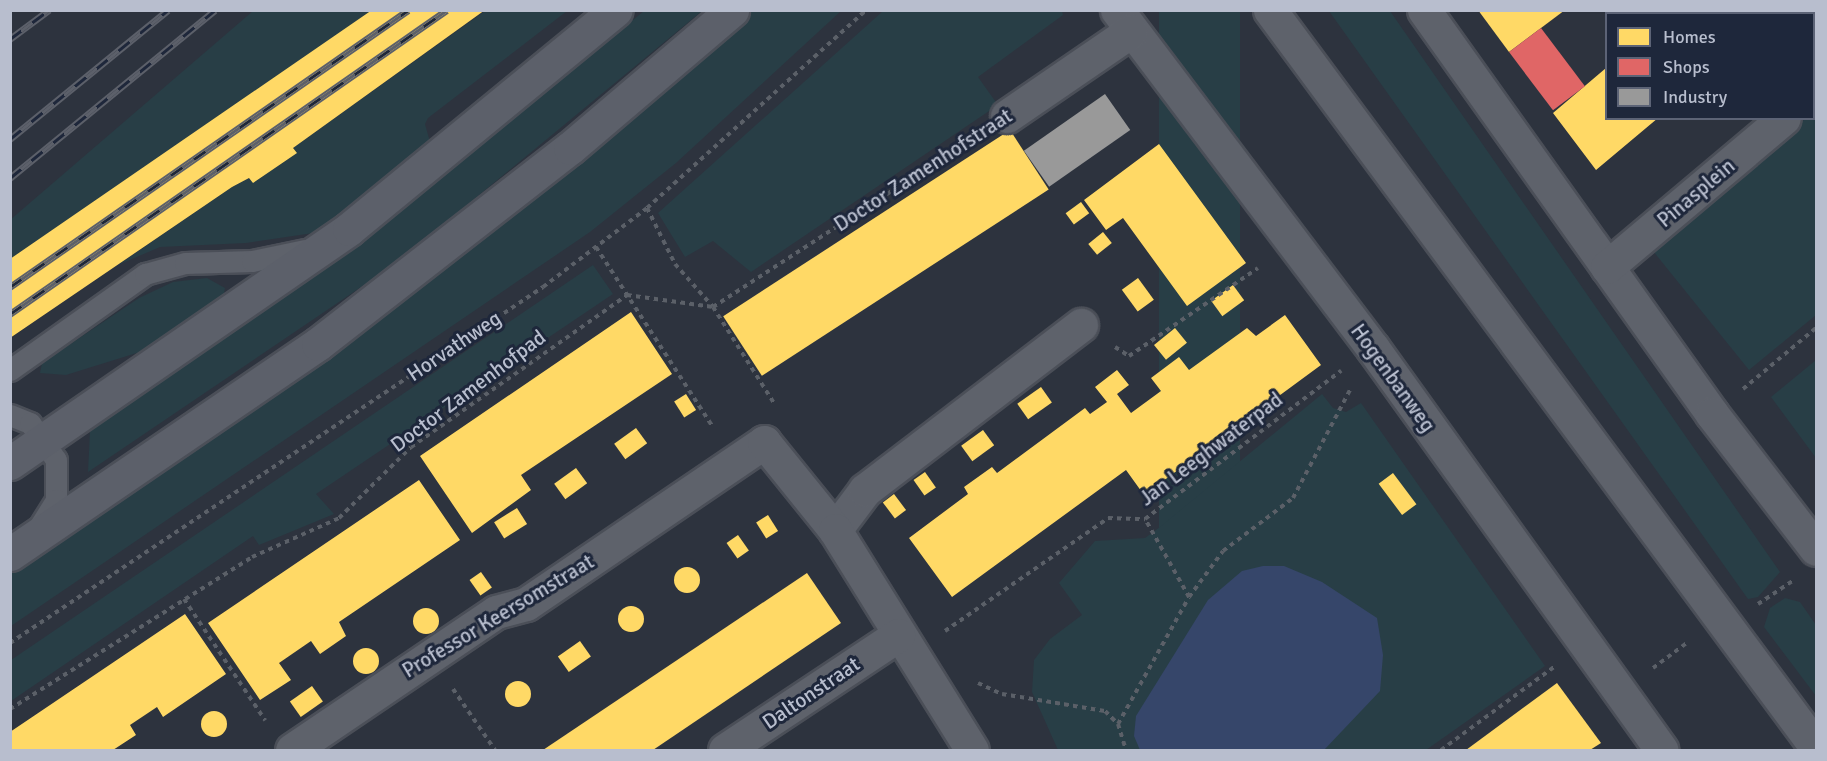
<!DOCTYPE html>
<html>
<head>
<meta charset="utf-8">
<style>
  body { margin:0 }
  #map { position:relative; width:1827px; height:761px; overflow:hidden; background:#2d333e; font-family:Signika,sans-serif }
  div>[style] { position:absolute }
  .green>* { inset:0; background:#283e46; transform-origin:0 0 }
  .water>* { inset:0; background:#36466a }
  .homes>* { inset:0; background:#ffd966; transform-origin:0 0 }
  .round { border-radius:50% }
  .shops>* { inset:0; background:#e06666; transform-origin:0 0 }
  .industry>* { inset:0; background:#999; transform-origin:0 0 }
  .path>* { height:4px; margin-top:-2px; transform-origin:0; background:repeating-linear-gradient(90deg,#5b6068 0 4.5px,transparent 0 9px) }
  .roads { filter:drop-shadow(2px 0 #4b4f58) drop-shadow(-2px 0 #4b4f58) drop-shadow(0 2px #4b4f58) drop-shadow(0 -2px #4b4f58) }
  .service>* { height:21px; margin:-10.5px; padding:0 10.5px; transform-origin:10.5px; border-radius:10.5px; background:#5e626b }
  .minor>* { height:33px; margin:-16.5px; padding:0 16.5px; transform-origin:16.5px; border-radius:16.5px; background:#5e626b }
  .tertiary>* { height:33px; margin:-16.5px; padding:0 16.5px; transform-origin:16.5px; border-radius:16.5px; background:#5e626b }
  .secondary>* { height:33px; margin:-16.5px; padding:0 16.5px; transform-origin:16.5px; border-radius:16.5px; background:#5c606a }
  .rail>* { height:7px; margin-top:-3.5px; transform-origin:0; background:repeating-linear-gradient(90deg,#1e273b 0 14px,#5c606a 0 28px); box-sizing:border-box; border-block:2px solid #5c606a }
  span { translate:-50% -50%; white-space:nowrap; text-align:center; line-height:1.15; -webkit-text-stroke:6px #1e273b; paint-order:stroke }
  .street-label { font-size:21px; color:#b8bece }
  .frame { position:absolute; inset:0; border:12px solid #b8bece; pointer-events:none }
  .legend { position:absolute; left:1605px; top:12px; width:210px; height:108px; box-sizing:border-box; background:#1e273b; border:2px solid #5c6376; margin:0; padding:8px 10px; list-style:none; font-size:18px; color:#b8bece }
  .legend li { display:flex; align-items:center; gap:12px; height:30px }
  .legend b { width:30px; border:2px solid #5c6376 }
</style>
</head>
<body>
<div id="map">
  <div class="green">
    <div style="clip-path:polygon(253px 11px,372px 11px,11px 259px,10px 220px)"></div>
    <div style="clip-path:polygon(485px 11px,567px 11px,428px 118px,425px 124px,432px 149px,320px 232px,246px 243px,160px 247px,118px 265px,232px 187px,249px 178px,253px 182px,296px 152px,293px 148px)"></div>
    <div style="clip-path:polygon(644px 11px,702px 11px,398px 262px,88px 472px,90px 431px,370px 233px)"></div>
    <div style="clip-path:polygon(752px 11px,841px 11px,676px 163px,590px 232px,11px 626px,11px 568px,592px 148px)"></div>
    <div style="clip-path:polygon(883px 11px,1062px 11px,1063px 15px,978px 77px,998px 105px,751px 272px,713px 241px,685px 257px,658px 213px)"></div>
    <div style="left:1159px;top:11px;width:81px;height:918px"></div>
    <div style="clip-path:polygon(1329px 11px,1390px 11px,1780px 572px,1758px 597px,1748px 599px)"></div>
    <div style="clip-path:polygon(1816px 110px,1816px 315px,1749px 370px,1649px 246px,1805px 119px,1814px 118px)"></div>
    <div style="clip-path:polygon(593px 265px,613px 294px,316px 494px,334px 514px,259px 545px,253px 536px,11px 701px,11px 660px)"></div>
    <div style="clip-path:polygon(207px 278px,225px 288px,223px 299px,156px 347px,66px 375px,40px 373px,42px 363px,139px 298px,173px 282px)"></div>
    <div style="clip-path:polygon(1816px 360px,1816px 458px,1771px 397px)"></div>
    <div style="clip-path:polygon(1322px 394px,1333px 408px,1346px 412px,1361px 403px,1545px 666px,1426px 750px,1058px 750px,1032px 692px,1034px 660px,1050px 639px,1082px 615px,1059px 583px,1095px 541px,1145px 538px,1160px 527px)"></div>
    <div style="clip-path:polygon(1785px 598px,1800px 602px,1816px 625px,1816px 696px,1764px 627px,1770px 608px)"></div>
  </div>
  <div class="water">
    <div style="clip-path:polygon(1263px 566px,1284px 566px,1322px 582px,1377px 618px,1383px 655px,1380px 691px,1324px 750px,1140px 750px,1134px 736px,1136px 716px,1208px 600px,1242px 571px)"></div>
  </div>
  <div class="homes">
    <div style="clip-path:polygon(372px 10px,485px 10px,293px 148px,297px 153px,253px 183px,249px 178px,232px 187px,10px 338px,10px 259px)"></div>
    <div style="clip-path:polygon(1478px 10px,1565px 10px,1509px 52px)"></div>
    <div style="clip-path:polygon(1675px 10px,1787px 10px,1671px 14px)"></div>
    <div style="clip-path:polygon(1606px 68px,1606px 118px,1658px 118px,1596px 170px,1553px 113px)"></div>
    <div style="left:1010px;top:130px;width:71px;height:342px;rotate:57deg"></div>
    <div style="clip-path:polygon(1159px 144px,1246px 263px,1187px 306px,1123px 218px,1106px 230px,1084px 200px)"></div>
    <div style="left:1081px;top:202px;width:14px;height:19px;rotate:54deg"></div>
    <div style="left:1103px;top:232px;width:14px;height:19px;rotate:51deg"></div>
    <div style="left:1138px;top:278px;width:27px;height:20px;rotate:54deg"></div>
    <div style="left:1233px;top:285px;width:19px;height:27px;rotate:54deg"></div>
    <div style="clip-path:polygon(631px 312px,672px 374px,521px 475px,531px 490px,472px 533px,420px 456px)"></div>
    <div style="clip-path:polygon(1285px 315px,1321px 365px,1144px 495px,1126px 470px,952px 597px,909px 538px,968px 494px,964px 487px,992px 467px,997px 473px,1085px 408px,1090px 414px,1107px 402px,1095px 387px,1117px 370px,1129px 385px,1117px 394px,1131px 413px,1161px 391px,1151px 378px,1179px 357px,1189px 370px,1247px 328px,1256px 336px)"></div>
    <div style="left:1175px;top:328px;width:19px;height:27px;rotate:51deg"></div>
    <div style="left:1041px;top:387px;width:19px;height:29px;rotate:55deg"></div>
    <div style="left:686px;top:394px;width:19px;height:14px;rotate:58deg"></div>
    <div style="left:636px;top:428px;width:19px;height:27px;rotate:54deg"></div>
    <div style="left:983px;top:430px;width:19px;height:27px;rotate:54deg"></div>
    <div style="left:576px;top:468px;width:19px;height:27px;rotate:54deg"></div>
    <div style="left:925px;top:472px;width:19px;height:14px;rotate:55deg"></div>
    <div style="left:1393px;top:473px;width:39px;height:18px;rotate:53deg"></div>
    <div style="clip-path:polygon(419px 480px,460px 540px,339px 622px,346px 636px,320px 654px,311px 641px,279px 663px,291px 680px,260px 700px,208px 623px)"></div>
    <div style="left:894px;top:494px;width:20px;height:14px;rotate:53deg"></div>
    <div style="left:517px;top:508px;width:19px;height:27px;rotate:58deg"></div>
    <div style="left:768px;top:515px;width:19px;height:14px;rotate:58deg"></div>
    <div style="left:738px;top:535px;width:19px;height:14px;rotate:55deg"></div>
    <div class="round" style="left:674px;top:567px;width:26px;height:26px"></div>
    <div style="left:481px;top:572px;width:19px;height:14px;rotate:55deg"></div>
    <div style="clip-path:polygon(807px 573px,841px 623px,653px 750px,543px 750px)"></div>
    <div class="round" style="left:618px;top:606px;width:26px;height:26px"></div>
    <div class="round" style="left:413px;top:608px;width:26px;height:26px"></div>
    <div style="clip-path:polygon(185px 614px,226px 674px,163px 717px,157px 707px,130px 725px,136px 735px,113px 750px,10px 750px,10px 732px)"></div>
    <div style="left:580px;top:641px;width:19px;height:27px;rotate:55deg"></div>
    <div class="round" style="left:353px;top:648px;width:26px;height:26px"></div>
    <div class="round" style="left:505px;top:681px;width:26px;height:26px"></div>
    <div style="clip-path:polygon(1557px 683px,1601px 743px,1590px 750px,1466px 750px)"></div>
    <div style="left:312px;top:686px;width:19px;height:27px;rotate:55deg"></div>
    <div class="round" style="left:201px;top:711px;width:26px;height:26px"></div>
  </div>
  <div class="shops">
    <div style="left:1541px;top:28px;width:73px;height:40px;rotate:53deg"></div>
  </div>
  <div class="industry">
    <div style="left:1105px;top:94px;width:44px;height:99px;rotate:55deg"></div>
  </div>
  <div class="path">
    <div style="left:647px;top:208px;width:63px;rotate:63.4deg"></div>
    <div style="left:675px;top:264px;width:57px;rotate:48.5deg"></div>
    <div style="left:713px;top:307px;width:114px;rotate:57.6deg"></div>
    <div style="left:596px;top:247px;width:215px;rotate:57deg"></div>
    <div style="left:1115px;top:347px;width:17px;rotate:33deg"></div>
    <div style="left:1129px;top:356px;width:156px;rotate:-34.3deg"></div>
    <div style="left:1743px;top:389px;width:95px;rotate:-39.9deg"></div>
    <div style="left:1189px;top:597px;width:57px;rotate:-53.5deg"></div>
    <div style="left:1223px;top:551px;width:88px;rotate:-37.1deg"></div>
    <div style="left:1293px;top:498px;width:124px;rotate:-62.2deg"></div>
    <div style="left:184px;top:599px;width:146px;rotate:56.2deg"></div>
    <div style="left:1758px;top:604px;width:43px;rotate:-33.7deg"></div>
    <div style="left:945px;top:631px;width:198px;rotate:-34.7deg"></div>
    <div style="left:1108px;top:518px;width:37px;rotate:2deg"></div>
    <div style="left:1145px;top:519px;width:246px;rotate:-37.1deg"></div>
    <div style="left:10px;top:643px;width:641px;rotate:-33.74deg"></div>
    <div style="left:543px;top:287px;width:131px;rotate:-37.2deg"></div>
    <div style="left:647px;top:208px;width:295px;rotate:-42.1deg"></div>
    <div style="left:1653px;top:668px;width:44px;rotate:-36.6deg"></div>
    <div style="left:978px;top:683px;width:26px;rotate:25deg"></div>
    <div style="left:1002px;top:694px;width:104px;rotate:9.4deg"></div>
    <div style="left:1105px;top:711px;width:18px;rotate:45deg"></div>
    <div style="left:1118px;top:724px;width:27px;rotate:73deg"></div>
    <div style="left:453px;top:689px;width:74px;rotate:55.5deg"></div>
    <div style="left:10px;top:709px;width:286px;rotate:-32.1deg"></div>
    <div style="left:252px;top:557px;width:95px;rotate:-24.1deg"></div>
    <div style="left:339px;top:518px;width:101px;rotate:-44.6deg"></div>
    <div style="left:411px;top:447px;width:264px;rotate:-35.1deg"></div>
    <div style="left:627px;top:295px;width:87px;rotate:7.9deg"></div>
    <div style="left:713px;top:307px;width:312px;rotate:-33deg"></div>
    <div style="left:1118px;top:724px;width:145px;rotate:-60.8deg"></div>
    <div style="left:1189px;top:597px;width:90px;rotate:-119.4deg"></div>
    <div style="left:1441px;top:750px;width:140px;rotate:-36.3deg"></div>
  </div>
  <div class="roads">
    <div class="service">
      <div style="left:10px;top:370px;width:166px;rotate:-35.4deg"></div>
      <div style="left:145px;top:274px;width:41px;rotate:-15.4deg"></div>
      <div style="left:185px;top:263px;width:67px;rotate:-1.7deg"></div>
      <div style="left:252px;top:261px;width:54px;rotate:-11.7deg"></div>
      <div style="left:10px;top:415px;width:22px;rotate:22deg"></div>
      <div style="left:30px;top:423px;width:45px;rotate:54.9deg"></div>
      <div style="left:56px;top:460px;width:40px;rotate:90deg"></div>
      <div style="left:56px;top:500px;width:32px;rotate:122deg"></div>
    </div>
    <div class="minor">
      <div style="left:1117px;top:10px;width:423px;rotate:52.9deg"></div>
      <div style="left:1372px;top:347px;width:496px;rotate:54.3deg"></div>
      <div style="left:1424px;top:10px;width:496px;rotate:54.5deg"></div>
      <div style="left:1712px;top:414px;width:170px;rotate:52.4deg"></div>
      <div style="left:1814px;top:94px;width:3px;rotate:-45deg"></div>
      <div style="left:1007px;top:116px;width:150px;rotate:-34.4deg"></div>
      <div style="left:1607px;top:267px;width:231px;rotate:-40.1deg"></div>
      <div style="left:835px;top:530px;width:50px;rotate:-53.1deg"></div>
      <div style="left:865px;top:490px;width:272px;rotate:-37.4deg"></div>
      <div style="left:292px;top:750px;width:246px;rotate:-34.1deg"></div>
      <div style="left:496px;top:612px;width:31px;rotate:-15deg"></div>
      <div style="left:526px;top:604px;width:288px;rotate:-34.2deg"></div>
      <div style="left:764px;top:442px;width:113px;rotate:51.1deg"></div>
      <div style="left:835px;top:530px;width:259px;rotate:58.1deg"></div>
      <div style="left:725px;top:750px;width:208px;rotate:-33.6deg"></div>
    </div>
    <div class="tertiary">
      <div style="left:1270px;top:10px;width:917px;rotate:53.47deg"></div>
    </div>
    <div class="secondary">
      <div style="left:10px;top:463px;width:412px;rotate:-34.6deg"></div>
      <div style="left:349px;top:229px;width:345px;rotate:-39.4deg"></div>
      <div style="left:10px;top:554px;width:373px;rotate:-34.3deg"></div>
      <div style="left:318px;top:344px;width:319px;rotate:-37.9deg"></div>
      <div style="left:570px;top:148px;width:213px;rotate:-40.4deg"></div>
    </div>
  </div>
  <div class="rail">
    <div style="left:10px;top:39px;width:49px;rotate:-36.6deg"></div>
    <div style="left:10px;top:139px;width:204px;rotate:-39.2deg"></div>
    <div style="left:10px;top:178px;width:265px;rotate:-39.3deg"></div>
    <div style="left:10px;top:287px;width:485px;rotate:-34.8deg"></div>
    <div style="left:10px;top:314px;width:532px;rotate:-34.82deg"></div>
  </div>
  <div class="street-label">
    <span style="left:923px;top:170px;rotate:-33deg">Doctor Zamenhofstraat</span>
    <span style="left:1696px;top:193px;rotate:-40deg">Pinasplein</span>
    <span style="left:454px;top:346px;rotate:-34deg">Horvathweg</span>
    <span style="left:1393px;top:378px;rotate:54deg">Hogenbanweg</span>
    <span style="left:468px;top:391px;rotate:-37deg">Doctor Zamenhofpad</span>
    <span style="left:1211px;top:449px;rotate:-37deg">Jan Leeghwaterpad</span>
    <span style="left:498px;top:616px;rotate:-31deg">Professor Keersomstraat</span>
    <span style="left:811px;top:693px;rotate:-34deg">Daltonstraat</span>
  </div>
  <div class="frame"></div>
  <ul class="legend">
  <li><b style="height:16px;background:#ffd966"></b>Homes</li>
  <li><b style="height:16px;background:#e06666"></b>Shops</li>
  <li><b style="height:16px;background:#999"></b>Industry</li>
  </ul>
</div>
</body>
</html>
